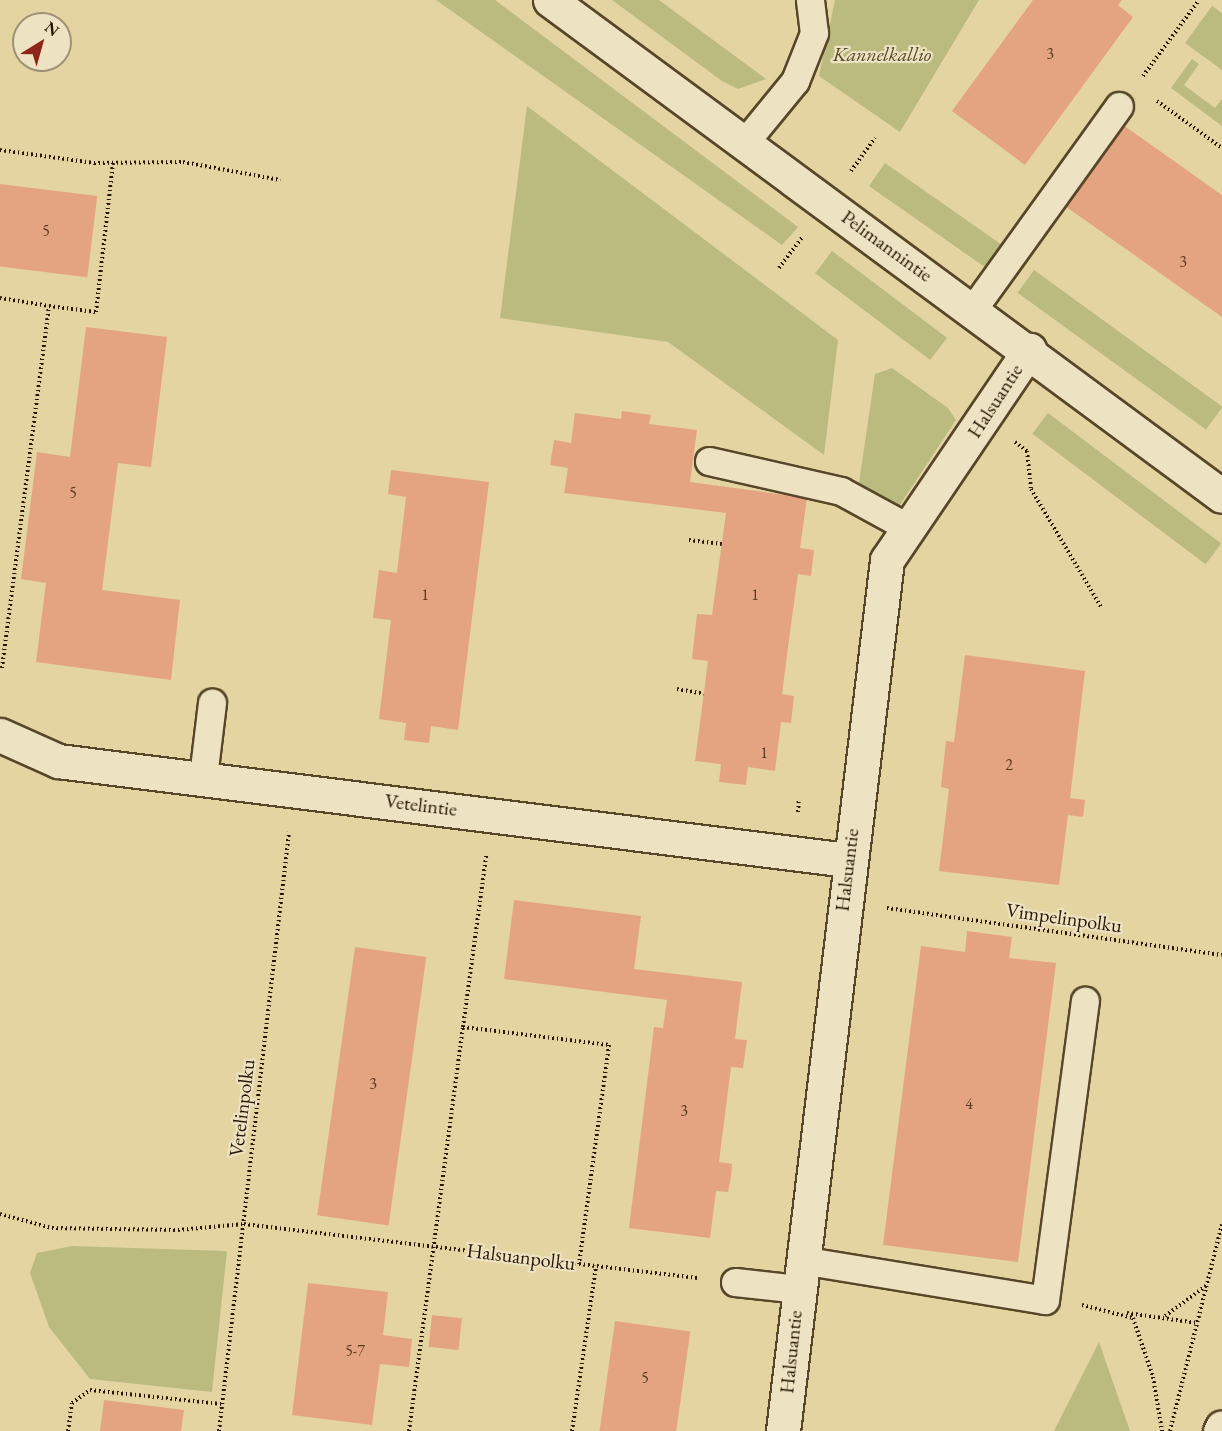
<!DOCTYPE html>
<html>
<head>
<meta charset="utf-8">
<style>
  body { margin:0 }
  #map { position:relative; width:1222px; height:1431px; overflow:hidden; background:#e4d4a2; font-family:"EB Garamond",serif }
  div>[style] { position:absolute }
  .green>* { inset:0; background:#bbbb80; transform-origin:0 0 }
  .building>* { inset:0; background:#e4a481; transform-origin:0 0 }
  .path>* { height:4px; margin-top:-2px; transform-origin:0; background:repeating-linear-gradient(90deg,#291600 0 1.5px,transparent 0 4.5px) }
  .roads { filter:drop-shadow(2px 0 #584628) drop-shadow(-2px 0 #584628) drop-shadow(0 2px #584628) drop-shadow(0 -2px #584628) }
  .service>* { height:27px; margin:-13.5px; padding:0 13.5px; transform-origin:13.5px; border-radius:13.5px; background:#ede3c3 }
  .minor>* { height:33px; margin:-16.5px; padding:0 16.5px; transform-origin:16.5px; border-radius:16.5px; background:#ede3c3 }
  .tertiary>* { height:33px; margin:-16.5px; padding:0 16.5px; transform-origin:16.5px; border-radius:16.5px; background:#ede3c3 }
  .secondary>* { height:33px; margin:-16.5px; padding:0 16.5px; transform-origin:16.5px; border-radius:16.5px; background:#ede3c3 }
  span { translate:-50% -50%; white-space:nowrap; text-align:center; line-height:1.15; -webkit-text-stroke:4.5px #ede3c3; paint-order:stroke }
  .number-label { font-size:16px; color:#583a20 }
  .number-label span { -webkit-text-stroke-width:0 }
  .park-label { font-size:20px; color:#554826; font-style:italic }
  .street-label { font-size:20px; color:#291600 }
  .north { position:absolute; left:12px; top:12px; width:60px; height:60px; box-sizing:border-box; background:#ede3c3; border:2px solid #9f9175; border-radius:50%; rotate:37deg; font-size:16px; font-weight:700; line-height:24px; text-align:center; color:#291600 }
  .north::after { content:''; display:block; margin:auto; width:21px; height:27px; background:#8f2418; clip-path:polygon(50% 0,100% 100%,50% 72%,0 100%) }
</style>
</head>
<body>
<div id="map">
  <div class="green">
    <div style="clip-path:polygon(436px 0,495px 0,798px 227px,782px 245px)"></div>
    <div style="clip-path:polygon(612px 0,659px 0,766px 79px,738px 89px,722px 81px)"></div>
    <div style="clip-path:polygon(835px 0,979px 0,900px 132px,819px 76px)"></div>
    <div style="clip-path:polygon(1212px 6px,1222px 13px,1222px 70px,1185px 43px)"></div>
    <div style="clip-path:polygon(1192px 59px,1199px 64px,1184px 85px,1215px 108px,1222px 99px,1222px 126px,1171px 88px)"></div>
    <div style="clip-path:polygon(527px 106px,838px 340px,824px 455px,668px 342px,500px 318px)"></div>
    <div style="left:885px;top:163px;width:153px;height:28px;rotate:35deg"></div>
    <div style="left:832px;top:251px;width:144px;height:28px;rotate:37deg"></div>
    <div style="left:1034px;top:270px;width:233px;height:28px;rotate:36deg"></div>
    <div style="clip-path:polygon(892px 368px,948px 408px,956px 420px,896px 511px,859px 483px,875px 374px)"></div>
    <div style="left:1048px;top:413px;width:217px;height:26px;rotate:37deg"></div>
    <div style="clip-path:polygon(72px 1246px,227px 1251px,212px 1392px,90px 1379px,49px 1327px,30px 1273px,37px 1253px)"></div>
    <div style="clip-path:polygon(1099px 1342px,1130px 1431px,1054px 1431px)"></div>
  </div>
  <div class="building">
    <div style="clip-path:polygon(1033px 0,1122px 0,1118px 5px,1133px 17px,1025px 165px,952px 111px)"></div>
    <div style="clip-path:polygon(1123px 125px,1222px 195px,1222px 317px,1065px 206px)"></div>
    <div style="left:0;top:184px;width:98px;height:82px;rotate:7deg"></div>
    <div style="clip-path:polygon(86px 327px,167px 337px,151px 467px,118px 463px,102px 590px,180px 600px,171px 680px,36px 662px,46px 583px,21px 579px,37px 452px,70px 457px)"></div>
    <div style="clip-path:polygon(622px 411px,651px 415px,649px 424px,697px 430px,690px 482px,807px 498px,800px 548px,814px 550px,811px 576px,798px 574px,790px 632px,782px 694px,794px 696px,791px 723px,781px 722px,775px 771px,748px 767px,746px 785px,719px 782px,721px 764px,695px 761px,708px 661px,692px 659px,697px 614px,712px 615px,726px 513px,564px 493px,568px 468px,550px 465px,554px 440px,571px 443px,575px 413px,621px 419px)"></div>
    <div style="clip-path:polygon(391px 470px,489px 482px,458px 730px,431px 726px,429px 743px,404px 740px,406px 723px,379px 719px,391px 620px,373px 618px,379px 570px,397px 573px,406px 497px,388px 494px)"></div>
    <div style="clip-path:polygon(965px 655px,1085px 671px,1070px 798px,1085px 800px,1083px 817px,1068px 815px,1059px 885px,939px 871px,949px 789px,941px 787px,946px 741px,954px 742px)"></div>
    <div style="clip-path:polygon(514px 900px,641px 916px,634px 969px,742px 982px,735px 1039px,747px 1040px,743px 1068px,731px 1067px,719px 1162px,732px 1164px,731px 1177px,728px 1192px,716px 1191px,710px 1238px,629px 1228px,654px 1027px,663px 1028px,667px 1000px,504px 979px)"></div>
    <div style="clip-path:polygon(967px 931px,1012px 937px,1009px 958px,1056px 963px,1018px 1262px,883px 1245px,921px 946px,965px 952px)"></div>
    <div style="left:355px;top:947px;width:72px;height:271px;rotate:8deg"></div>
    <div style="clip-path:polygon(308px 1283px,388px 1292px,383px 1335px,412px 1339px,409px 1367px,380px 1364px,372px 1425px,292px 1415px)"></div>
    <div style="left:432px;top:1315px;width:30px;height:32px;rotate:6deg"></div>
    <div style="left:615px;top:1321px;width:76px;height:111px;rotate:8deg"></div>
    <div style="clip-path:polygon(104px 1400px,184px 1410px,181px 1431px,100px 1431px)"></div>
  </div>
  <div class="path">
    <div style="left:1143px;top:76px;width:94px;rotate:-53.6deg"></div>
    <div style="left:1157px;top:101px;width:80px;rotate:35.9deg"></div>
    <div style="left:0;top:150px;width:95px;rotate:7.9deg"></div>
    <div style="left:94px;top:163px;width:89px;rotate:-0.6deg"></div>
    <div style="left:183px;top:162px;width:99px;rotate:10.5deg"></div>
    <div style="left:851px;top:171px;width:41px;rotate:-54deg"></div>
    <div style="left:779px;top:268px;width:39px;rotate:-53deg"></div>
    <div style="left:0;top:298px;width:50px;rotate:9.3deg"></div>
    <div style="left:1015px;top:442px;width:15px;rotate:37deg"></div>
    <div style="left:1027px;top:451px;width:38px;rotate:84deg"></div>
    <div style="left:1031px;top:489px;width:137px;rotate:59.3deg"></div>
    <div style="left:689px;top:540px;width:33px;rotate:7deg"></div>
    <div style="left:2px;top:668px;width:365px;rotate:-82.6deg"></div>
    <div style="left:49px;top:306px;width:47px;rotate:7.3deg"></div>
    <div style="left:96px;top:312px;width:150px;rotate:-83.5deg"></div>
    <div style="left:677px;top:689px;width:27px;rotate:10deg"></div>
    <div style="left:798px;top:812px;width:13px;rotate:-86deg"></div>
    <div style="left:887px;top:908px;width:338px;rotate:8deg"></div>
    <div style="left:463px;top:1027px;width:173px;rotate:-82.3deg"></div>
    <div style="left:0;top:1214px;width:54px;rotate:15.1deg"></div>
    <div style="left:52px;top:1228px;width:126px;rotate:0.9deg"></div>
    <div style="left:178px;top:1230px;width:66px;rotate:-5.2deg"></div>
    <div style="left:244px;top:1224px;width:457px;rotate:6.8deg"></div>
    <div style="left:1082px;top:1305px;width:53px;rotate:14.3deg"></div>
    <div style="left:1133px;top:1318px;width:62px;rotate:71.3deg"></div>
    <div style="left:1153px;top:1377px;width:55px;rotate:80.5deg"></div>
    <div style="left:1127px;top:1313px;width:71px;rotate:8.1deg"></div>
    <div style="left:1165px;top:1316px;width:52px;rotate:-36.4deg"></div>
    <div style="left:68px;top:1431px;width:28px;rotate:-82deg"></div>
    <div style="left:72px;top:1403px;width:22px;rotate:-36deg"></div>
    <div style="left:90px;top:1390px;width:133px;rotate:6.1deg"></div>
    <div style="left:219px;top:1431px;width:603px;rotate:-83.33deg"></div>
    <div style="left:409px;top:1431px;width:408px;rotate:-82.4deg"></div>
    <div style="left:463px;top:1027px;width:147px;rotate:7deg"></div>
    <div style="left:609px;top:1045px;width:221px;rotate:97.8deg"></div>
    <div style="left:572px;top:1431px;width:167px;rotate:-81.7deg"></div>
    <div style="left:1170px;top:1431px;width:213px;rotate:-75.9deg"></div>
  </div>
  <div class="roads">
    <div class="service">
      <div style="left:745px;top:142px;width:79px;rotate:-50.7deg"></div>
      <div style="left:795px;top:81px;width:52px;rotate:-68.4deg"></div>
      <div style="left:814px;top:33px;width:33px;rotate:-97deg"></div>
      <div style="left:973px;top:309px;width:250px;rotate:-54.3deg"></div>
      <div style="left:709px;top:461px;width:135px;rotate:12.8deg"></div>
      <div style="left:841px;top:491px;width:77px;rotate:28.6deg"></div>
      <div style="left:203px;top:777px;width:75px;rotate:-83.1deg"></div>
      <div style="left:801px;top:1260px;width:247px;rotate:9.3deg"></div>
      <div style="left:1045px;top:1300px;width:302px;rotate:-82.4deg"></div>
      <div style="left:735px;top:1282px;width:63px;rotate:6.3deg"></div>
    </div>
    <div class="minor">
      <div style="left:0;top:735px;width:64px;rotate:24.1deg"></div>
      <div style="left:58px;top:761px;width:795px;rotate:7.15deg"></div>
      <div style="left:783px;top:1431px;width:877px;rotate:-83.19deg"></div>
      <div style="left:887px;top:560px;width:254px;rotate:-55.9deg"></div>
    </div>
    <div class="tertiary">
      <div style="left:550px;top:0;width:835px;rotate:36.43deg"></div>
    </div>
    <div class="secondary">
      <div style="left:1220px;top:1431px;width:4px;rotate:-63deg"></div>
    </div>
  </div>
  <div class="number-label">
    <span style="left:1050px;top:54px">3</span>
    <span style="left:46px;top:231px">5</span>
    <span style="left:1183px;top:262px">3</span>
    <span style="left:73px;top:493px">5</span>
    <span style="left:425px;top:595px">1</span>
    <span style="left:755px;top:595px">1</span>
    <span style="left:764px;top:753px">1</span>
    <span style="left:1009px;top:765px">2</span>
    <span style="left:373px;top:1084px">3</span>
    <span style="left:969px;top:1104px">4</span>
    <span style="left:684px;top:1111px">3</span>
    <span style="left:355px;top:1351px">5-7</span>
    <span style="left:645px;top:1378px">5</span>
  </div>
  <div class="park-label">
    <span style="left:882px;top:54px">Kannelkallio</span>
  </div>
  <div class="street-label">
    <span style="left:887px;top:246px;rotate:36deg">Pelimannintie</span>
    <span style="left:995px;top:401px;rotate:-57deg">Halsuantie</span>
    <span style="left:421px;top:805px;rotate:7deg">Vetelintie</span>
    <span style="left:847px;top:870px;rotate:-83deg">Halsuantie</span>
    <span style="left:1064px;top:918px;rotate:8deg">Vimpelinpolku</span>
    <span style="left:242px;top:1108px;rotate:-83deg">Vetelinpolku</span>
    <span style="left:521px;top:1257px;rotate:7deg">Halsuanpolku</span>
    <span style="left:791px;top:1352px;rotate:-84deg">Halsuantie</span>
  </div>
  <div class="north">N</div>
</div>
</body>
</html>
